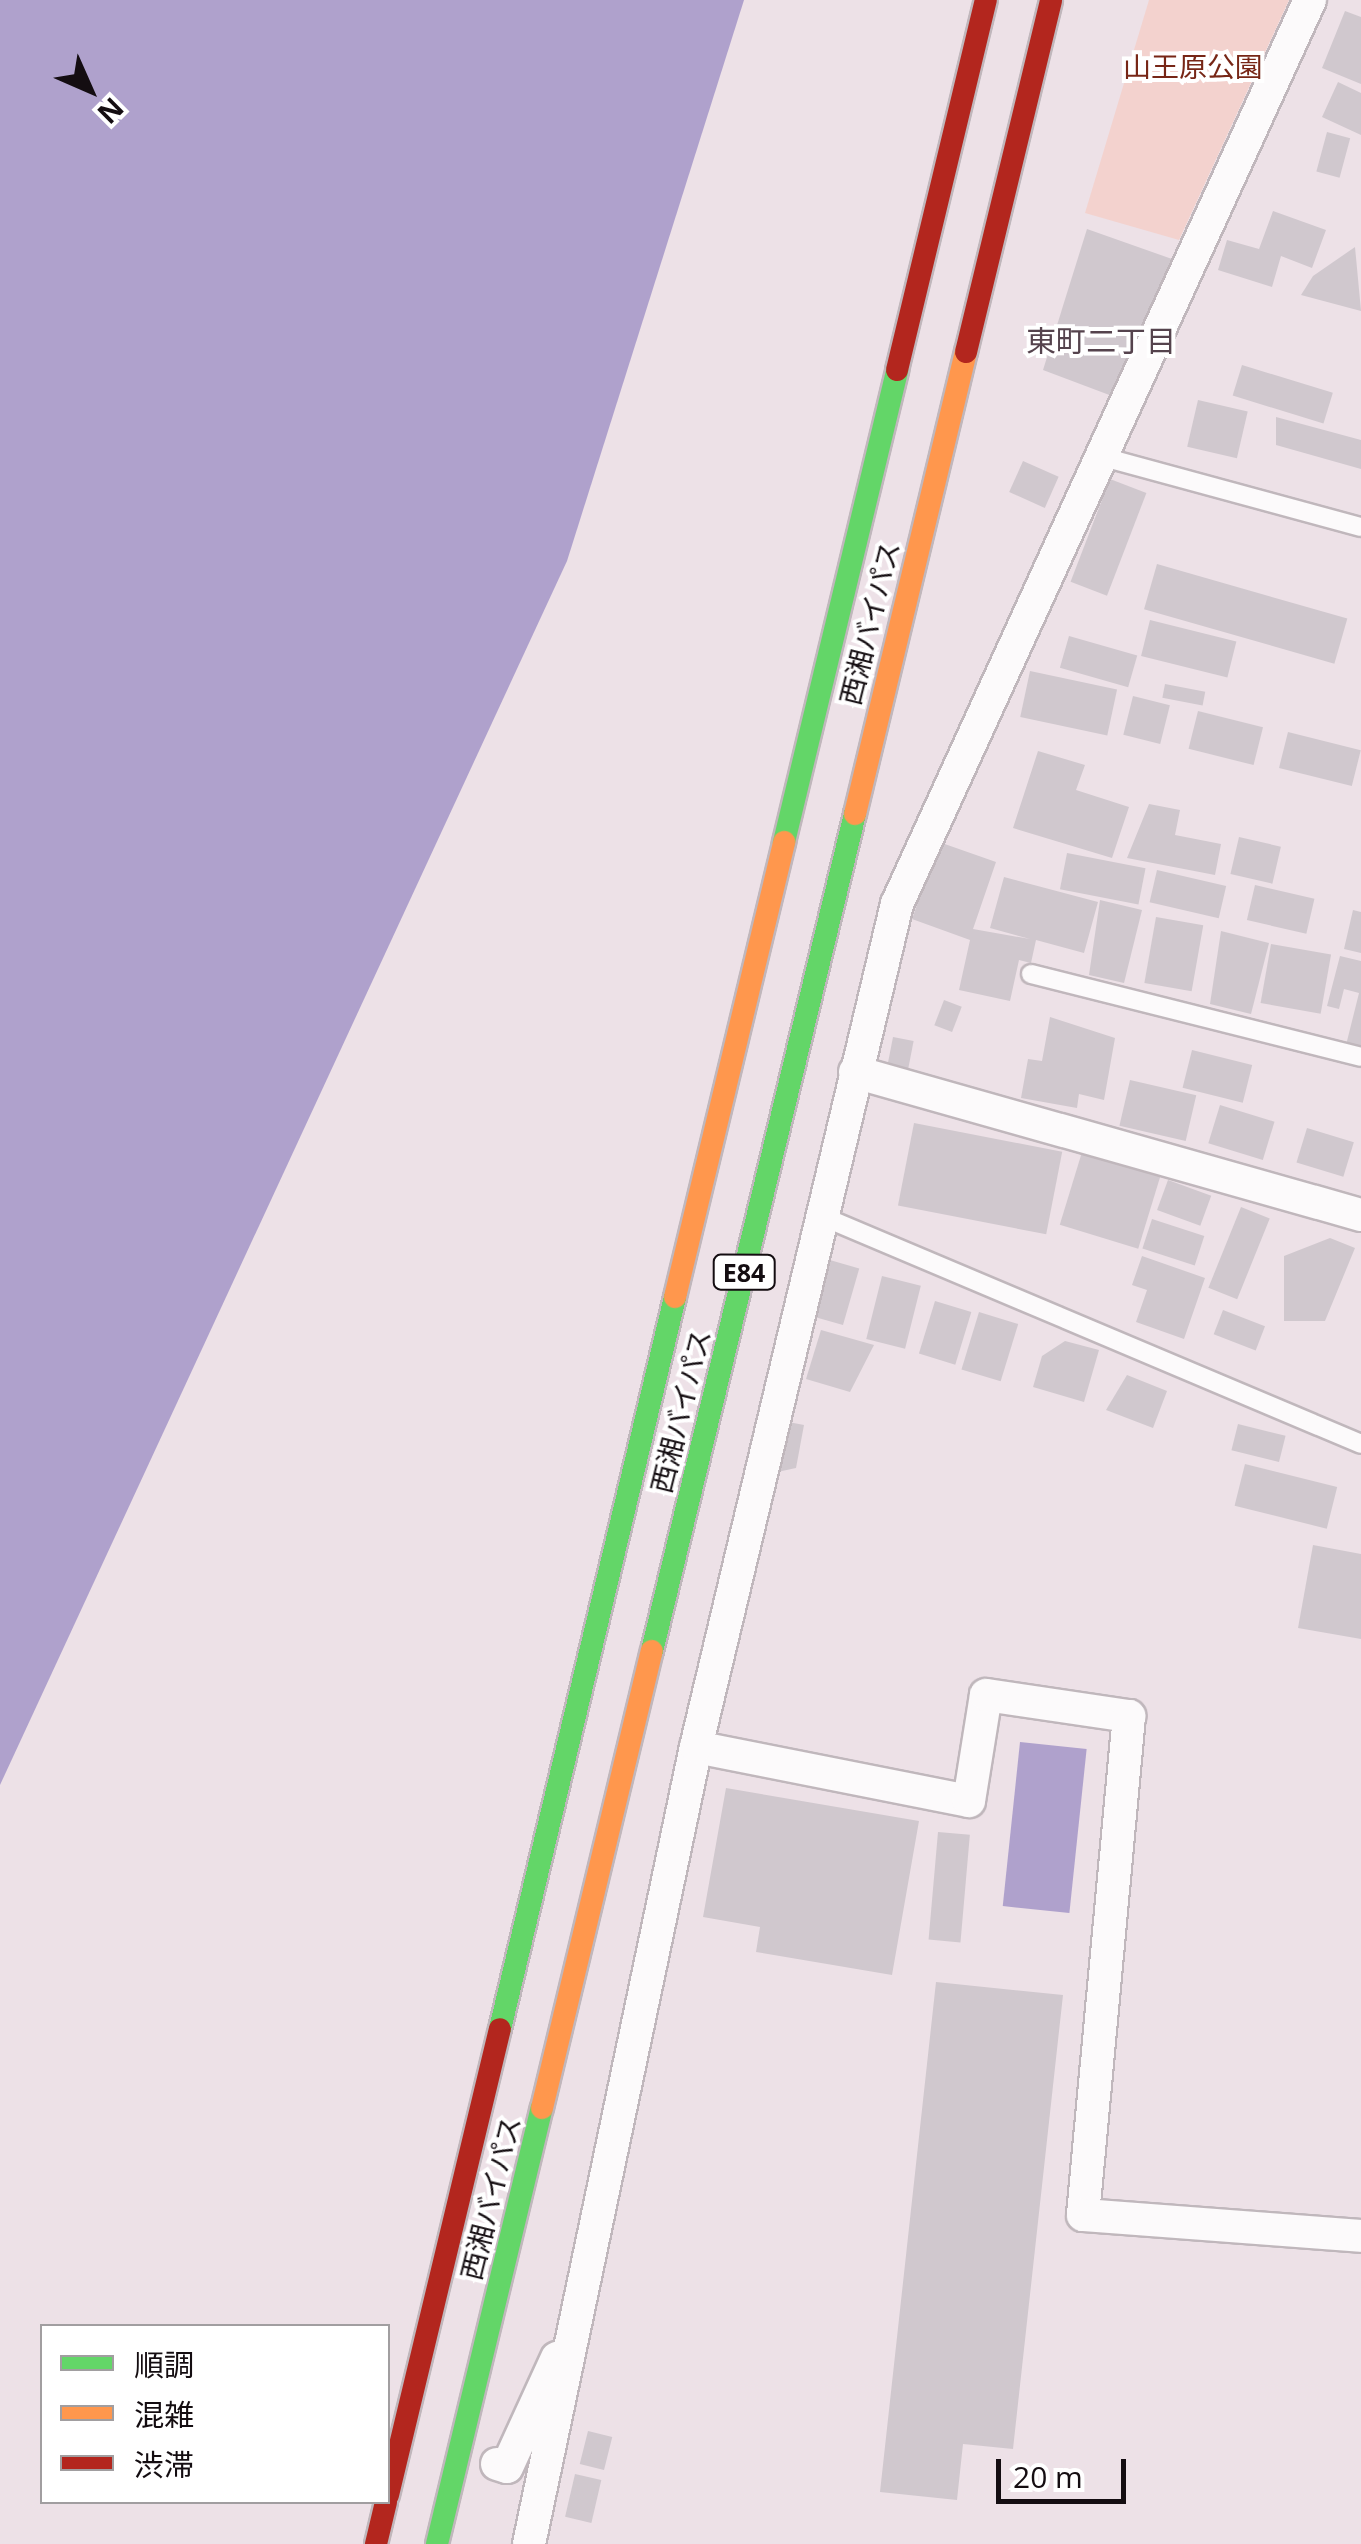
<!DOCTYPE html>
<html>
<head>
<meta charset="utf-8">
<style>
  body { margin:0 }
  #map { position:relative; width:1361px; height:2544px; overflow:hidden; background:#ede1e7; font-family:"Open Sans","Noto Sans JP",sans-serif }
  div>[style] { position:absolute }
  .green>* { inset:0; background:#f3d2ce }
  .water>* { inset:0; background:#afa1cc; transform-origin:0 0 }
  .building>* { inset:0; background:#d0c8ce; transform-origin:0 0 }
  .roads { filter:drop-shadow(2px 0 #c0b7bc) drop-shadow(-2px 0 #c0b7bc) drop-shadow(0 2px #c0b7bc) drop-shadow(0 -2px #c0b7bc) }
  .lane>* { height:18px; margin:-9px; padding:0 9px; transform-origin:9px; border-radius:9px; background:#fcfafb }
  .street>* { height:32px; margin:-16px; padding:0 16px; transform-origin:16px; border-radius:16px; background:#fcfafb }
  .fast>* { height:22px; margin:-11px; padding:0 11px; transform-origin:11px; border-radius:11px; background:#63d668 }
  .slow>* { height:22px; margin:-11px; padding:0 11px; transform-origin:11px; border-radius:11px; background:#ff974d }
  .jam>* { height:22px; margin:-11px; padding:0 11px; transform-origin:11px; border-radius:11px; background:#b3261e }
  span { translate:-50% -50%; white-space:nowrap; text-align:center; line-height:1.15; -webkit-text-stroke:8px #fff; paint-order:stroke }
  .shield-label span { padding:2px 8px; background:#fff; border:2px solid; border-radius:8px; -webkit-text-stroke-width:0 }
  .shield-label { font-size:25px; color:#140d11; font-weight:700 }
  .park-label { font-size:28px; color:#772616 }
  .street-label { font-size:28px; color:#140d11 }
  .neighbourhood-label { font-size:30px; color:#55434d }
  .legend { position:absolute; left:40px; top:2324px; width:350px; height:180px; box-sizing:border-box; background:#fff; border:2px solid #a19ea0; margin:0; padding:12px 18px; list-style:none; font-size:30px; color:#140d11 }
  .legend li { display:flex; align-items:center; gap:20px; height:50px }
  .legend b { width:50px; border:2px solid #a19ea0 }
  .north { position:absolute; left:40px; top:40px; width:100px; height:100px; -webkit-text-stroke:8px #fff; paint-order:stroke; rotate:135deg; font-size:28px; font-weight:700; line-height:40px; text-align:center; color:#140d11 }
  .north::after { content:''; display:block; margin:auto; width:35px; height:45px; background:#140d11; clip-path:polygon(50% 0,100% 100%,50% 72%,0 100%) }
  .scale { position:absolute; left:996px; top:2459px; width:130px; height:45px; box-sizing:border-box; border:5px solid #140d11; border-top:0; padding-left:12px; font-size:30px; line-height:35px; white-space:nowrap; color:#140d11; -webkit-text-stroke:8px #fff; paint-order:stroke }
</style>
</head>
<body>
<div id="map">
  <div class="green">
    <div style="clip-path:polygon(1149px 0,1289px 0,1179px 240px,1085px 213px)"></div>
  </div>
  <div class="water">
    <div style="clip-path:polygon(0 0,744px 0,567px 561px,0 1785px)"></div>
    <div style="left:1020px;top:1742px;width:67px;height:165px;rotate:6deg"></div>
  </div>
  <div class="building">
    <div style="clip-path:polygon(1345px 11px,1361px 17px,1361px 84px,1322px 68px)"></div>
    <div style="clip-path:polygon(1338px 82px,1361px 93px,1361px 135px,1322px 117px)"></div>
    <div style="left:1327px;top:132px;width:24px;height:41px;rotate:15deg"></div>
    <div style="clip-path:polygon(1273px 211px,1326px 230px,1312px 268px,1281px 256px,1272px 287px,1218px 270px,1227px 240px,1259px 249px)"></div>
    <div style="clip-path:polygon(1087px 229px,1172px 259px,1112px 396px,1043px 370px)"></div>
    <div style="clip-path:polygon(1355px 247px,1361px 311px,1301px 295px,1313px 276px)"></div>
    <div style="left:1242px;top:365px;width:95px;height:32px;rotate:17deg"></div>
    <div style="left:1198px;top:400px;width:51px;height:48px;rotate:13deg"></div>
    <div style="clip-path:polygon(1276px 417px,1361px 440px,1361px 469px,1276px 445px)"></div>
    <div style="left:1023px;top:461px;width:39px;height:34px;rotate:24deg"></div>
    <div style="left:1110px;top:479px;width:39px;height:110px;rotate:21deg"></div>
    <div style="left:1157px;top:564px;width:198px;height:47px;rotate:16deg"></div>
    <div style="left:1150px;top:620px;width:89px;height:37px;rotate:14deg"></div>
    <div style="left:1069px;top:636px;width:71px;height:33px;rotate:16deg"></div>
    <div style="left:1030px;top:671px;width:89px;height:47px;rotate:12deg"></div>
    <div style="left:1165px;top:684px;width:41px;height:14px;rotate:11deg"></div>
    <div style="left:1133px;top:696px;width:38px;height:40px;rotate:14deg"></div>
    <div style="left:1198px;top:711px;width:67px;height:39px;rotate:14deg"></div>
    <div style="left:1288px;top:732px;width:75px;height:37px;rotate:14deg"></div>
    <div style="clip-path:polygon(1038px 751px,1085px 765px,1076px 790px,1129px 807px,1112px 858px,1013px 828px)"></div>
    <div style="clip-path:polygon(1149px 804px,1180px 810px,1175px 835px,1221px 844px,1215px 875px,1127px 858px)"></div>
    <div style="left:1239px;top:837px;width:43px;height:38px;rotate:13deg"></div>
    <div style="clip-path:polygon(939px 842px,996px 862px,973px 929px,1030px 939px,990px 928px,1004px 877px,1098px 902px,1084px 953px,1036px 940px,1031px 963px,1019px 960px,1010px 1001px,959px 990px,970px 940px,912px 919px)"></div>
    <div style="left:1067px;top:853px;width:80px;height:37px;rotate:11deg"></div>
    <div style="left:1157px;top:870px;width:71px;height:33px;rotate:13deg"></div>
    <div style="left:1255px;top:885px;width:61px;height:36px;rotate:13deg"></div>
    <div style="clip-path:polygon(1100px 900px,1142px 910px,1124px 983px,1089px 975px)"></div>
    <div style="clip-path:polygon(1353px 910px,1361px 912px,1361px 953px,1344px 949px)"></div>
    <div style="left:1156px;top:917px;width:48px;height:67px;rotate:10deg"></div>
    <div style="clip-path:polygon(1221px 931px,1269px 943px,1251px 1014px,1210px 1004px)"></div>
    <div style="left:1271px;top:944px;width:61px;height:60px;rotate:10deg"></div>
    <div style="clip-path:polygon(1340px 956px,1361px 961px,1361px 1049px,1346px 1045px,1359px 993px,1344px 989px,1339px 1009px,1327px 1006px)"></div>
    <div style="left:944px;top:1000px;width:19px;height:27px;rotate:21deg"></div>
    <div style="clip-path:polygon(1050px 1017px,1115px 1038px,1104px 1100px,1079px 1094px,1077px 1108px,1021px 1098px,1028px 1059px,1042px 1061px)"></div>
    <div style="left:893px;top:1037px;width:21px;height:40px;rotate:11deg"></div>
    <div style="left:1192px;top:1050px;width:62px;height:39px;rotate:14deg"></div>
    <div style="left:1130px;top:1080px;width:68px;height:47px;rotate:13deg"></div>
    <div style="left:1220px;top:1105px;width:57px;height:40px;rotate:17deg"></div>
    <div style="left:914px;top:1123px;width:151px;height:84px;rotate:11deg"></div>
    <div style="left:1307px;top:1128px;width:49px;height:36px;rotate:17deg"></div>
    <div style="left:1082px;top:1152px;width:82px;height:76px;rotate:17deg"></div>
    <div style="left:1168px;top:1180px;width:46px;height:32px;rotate:20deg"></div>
    <div style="left:1241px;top:1207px;width:31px;height:87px;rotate:22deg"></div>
    <div style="left:1152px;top:1219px;width:55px;height:31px;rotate:18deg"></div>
    <div style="clip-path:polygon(1330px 1238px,1355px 1248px,1325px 1321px,1284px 1321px,1284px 1256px)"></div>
    <div style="left:816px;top:1256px;width:45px;height:59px;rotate:16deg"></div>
    <div style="clip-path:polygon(1142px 1256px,1205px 1278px,1184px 1339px,1136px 1322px,1147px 1290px,1132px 1285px)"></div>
    <div style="left:882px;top:1276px;width:40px;height:65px;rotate:14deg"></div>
    <div style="left:935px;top:1301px;width:38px;height:55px;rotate:17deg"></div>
    <div style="left:1223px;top:1310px;width:45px;height:26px;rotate:21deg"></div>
    <div style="left:979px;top:1312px;width:41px;height:60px;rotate:17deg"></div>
    <div style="clip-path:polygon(821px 1330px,874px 1345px,850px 1392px,806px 1379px)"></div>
    <div style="clip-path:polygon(1065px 1341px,1099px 1350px,1084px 1402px,1033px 1387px,1042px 1356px)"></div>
    <div style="clip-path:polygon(1127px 1375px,1167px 1391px,1153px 1428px,1106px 1410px)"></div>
    <div style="clip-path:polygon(778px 1420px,804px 1425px,796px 1468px,768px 1474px)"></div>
    <div style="left:1238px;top:1424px;width:49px;height:27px;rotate:14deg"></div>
    <div style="left:1245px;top:1464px;width:95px;height:43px;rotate:14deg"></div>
    <div style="clip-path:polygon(1313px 1545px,1361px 1554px,1361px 1639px,1298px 1628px)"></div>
    <div style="clip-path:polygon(726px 1788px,919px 1821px,892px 1975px,756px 1952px,760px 1927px,703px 1917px)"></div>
    <div style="left:938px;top:1832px;width:32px;height:108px;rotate:5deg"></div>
    <div style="clip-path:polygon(936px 1982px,1063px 1995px,1013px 2449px,963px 2444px,957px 2500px,880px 2492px)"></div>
    <div style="left:588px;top:2431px;width:25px;height:34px;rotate:14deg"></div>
    <div style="left:575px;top:2474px;width:27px;height:44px;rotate:13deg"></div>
  </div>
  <div class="roads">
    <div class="lane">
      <div style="left:1103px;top:457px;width:267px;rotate:15.2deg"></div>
      <div style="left:1031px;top:974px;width:340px;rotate:14.1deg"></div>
      <div style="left:819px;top:1215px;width:588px;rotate:22.9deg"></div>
    </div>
    <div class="street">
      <div style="left:855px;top:1072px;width:526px;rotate:15.78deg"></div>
      <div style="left:696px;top:1747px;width:278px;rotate:11.2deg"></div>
      <div style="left:969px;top:1801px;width:107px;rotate:-80.9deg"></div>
      <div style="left:986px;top:1695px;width:145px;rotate:8.4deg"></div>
      <div style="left:1129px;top:1716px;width:501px;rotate:95.27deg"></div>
      <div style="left:1083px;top:2215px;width:279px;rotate:4.3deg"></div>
      <div style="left:497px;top:2464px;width:10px;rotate:17deg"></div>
      <div style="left:507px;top:2467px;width:120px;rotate:-65.4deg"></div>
      <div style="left:529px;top:2544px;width:814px;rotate:-78.17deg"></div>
      <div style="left:696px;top:1747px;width:867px;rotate:-76.59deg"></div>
      <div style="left:897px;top:904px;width:994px;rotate:-65.45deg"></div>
    </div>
    <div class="fast">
      <div style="left:784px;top:842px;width:485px;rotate:-76.5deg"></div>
      <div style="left:652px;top:1651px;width:861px;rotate:-76.37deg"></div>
      <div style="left:500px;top:2029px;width:753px;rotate:-76.55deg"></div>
      <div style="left:437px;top:2544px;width:448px;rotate:-76.5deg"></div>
    </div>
    <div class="slow">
      <div style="left:855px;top:814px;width:475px;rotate:-76.5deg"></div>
      <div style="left:675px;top:1297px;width:468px;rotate:-76.5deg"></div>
      <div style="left:542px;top:2108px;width:470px;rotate:-76.5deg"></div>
    </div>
    <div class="jam">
      <div style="left:966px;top:352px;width:362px;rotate:-76.4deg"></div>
      <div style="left:897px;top:370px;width:381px;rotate:-76.5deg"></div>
      <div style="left:388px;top:2495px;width:479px;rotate:-76.5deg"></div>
      <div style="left:376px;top:2544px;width:43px;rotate:-76.6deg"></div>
    </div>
  </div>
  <div class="shield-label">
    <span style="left:744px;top:1272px">E84</span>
  </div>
  <div class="park-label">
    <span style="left:1193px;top:66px">山王原公園</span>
  </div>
  <div class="street-label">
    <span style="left:869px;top:623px;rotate:-76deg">西湘バイパス</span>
    <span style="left:680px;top:1411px;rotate:-76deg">西湘バイパス</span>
    <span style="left:490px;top:2198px;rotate:-76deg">西湘バイパス</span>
  </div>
  <div class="neighbourhood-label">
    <span style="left:1101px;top:341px">東町二丁目</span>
  </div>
  <ul class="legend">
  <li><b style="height:12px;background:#63d668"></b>順調</li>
  <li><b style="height:12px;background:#ff974d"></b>混雑</li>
  <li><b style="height:12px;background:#b3261e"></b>渋滞</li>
  </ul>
  <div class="north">N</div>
  <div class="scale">20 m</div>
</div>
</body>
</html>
